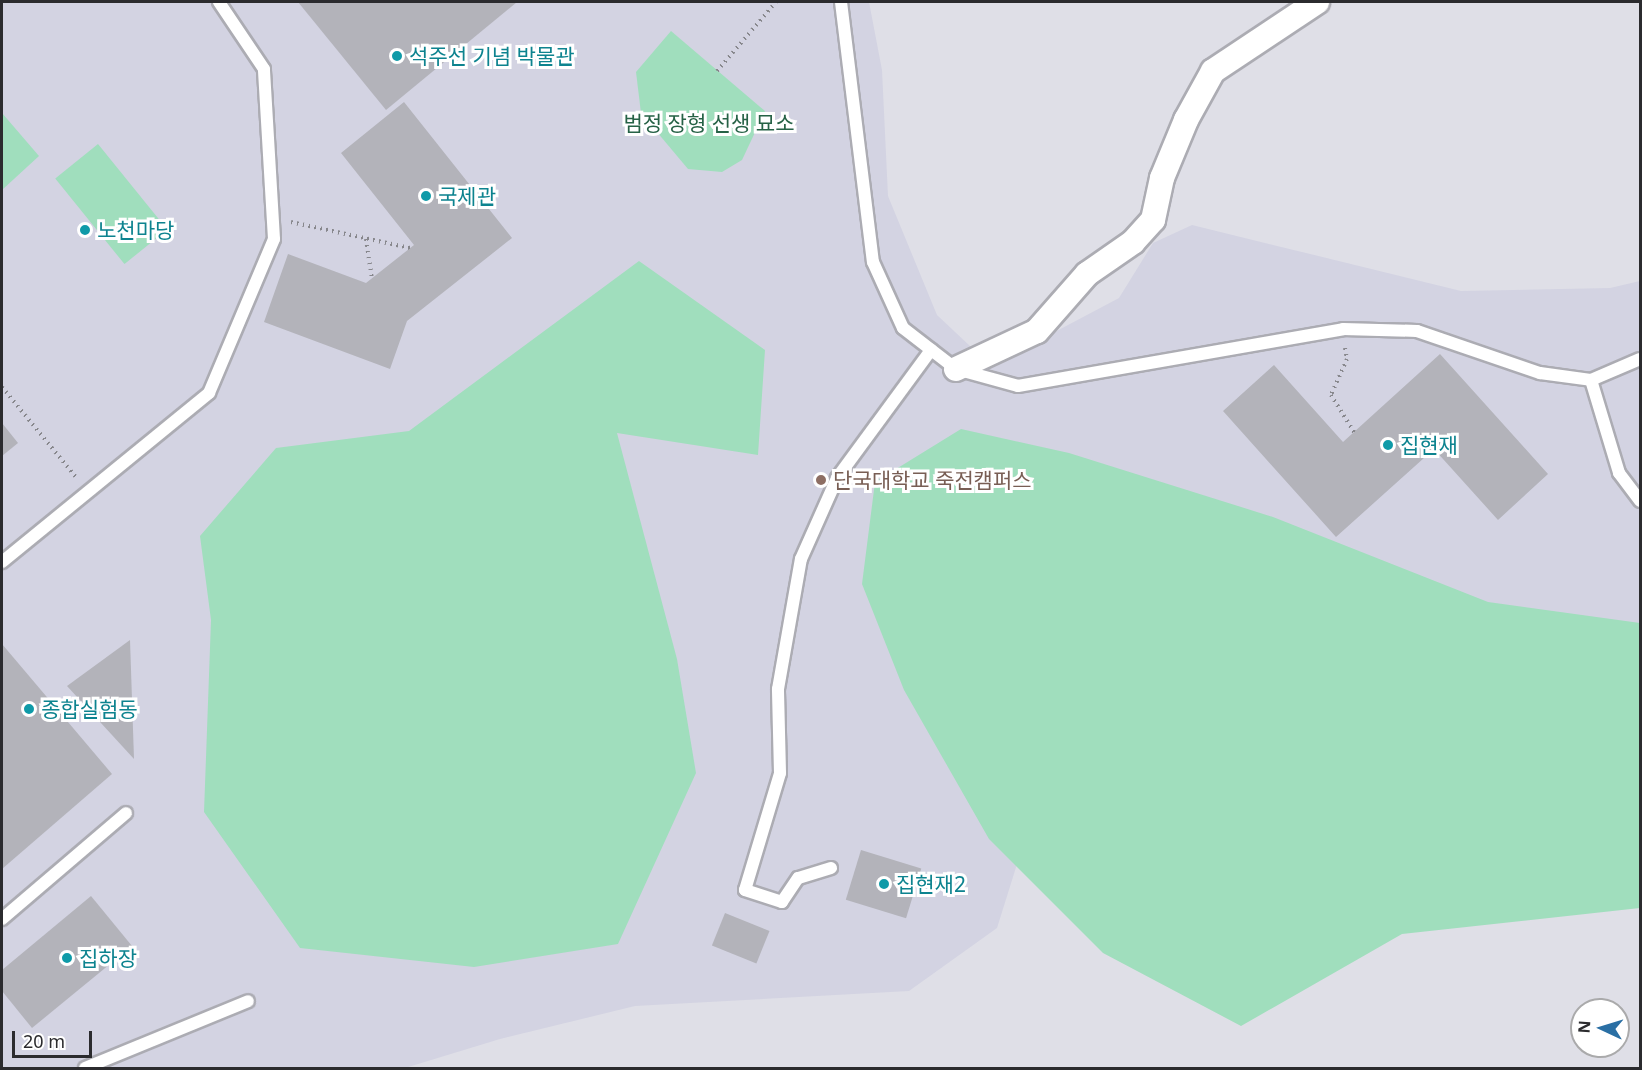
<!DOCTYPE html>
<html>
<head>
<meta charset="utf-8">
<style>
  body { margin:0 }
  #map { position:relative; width:1642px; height:1070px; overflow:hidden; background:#dfdfe7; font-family:"Noto Sans","Noto Sans KR",sans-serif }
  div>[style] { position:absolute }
  .built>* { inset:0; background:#d3d3e2 }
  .green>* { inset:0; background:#a0debd; transform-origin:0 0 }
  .building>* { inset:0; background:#b3b3ba; transform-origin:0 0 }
  .path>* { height:4px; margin-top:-2px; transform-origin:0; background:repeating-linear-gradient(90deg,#87878c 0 1.5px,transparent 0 6px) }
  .roads { filter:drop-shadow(2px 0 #acacb3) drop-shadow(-2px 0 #acacb3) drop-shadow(0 2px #acacb3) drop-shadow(0 -2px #acacb3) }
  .service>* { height:12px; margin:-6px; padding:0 6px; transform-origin:6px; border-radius:6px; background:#fff }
  .minor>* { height:24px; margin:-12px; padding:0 12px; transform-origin:12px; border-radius:12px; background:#fff }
  .dots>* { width:16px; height:16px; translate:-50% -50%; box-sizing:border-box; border:3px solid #fff; border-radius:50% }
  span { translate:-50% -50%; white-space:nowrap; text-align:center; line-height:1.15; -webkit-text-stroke:6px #fff; paint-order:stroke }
  .culture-label { font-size:21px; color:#0d838f }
  .left { translate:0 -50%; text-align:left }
  .park-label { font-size:21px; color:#266246 }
  .education-label { font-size:21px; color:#785e54 }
  .frame { position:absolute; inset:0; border:3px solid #2b2b2e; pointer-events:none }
  .north { position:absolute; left:1570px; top:998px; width:60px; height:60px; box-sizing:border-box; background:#fff; border:2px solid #aaaaab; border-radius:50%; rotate:274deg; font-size:16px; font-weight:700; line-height:24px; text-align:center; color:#2b2b2e }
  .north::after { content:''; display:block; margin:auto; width:21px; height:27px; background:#2a6fa4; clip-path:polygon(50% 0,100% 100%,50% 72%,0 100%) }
  .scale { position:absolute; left:12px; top:1031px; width:80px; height:27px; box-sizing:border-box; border:3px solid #2b2b2e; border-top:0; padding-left:8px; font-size:18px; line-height:21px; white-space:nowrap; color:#2b2b2e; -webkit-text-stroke:4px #fff; paint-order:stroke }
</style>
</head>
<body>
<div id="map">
  <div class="built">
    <div style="clip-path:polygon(2px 2px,869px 2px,882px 70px,888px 196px,937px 315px,971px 347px,1034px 343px,1119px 298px,1153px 243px,1192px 225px,1461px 291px,1610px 288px,1640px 281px,1640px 654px,1066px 708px,997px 928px,909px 991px,635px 1006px,500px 1039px,405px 1068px,2px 1068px)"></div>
  </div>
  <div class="green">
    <div style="clip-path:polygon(671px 31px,765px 111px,742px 160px,722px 172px,688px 169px,641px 113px,636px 72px)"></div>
    <div style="clip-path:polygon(2px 113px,39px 156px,2px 190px)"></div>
    <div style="left:98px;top:144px;width:110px;height:55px;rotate:51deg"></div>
    <div style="clip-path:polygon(639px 261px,765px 350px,758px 455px,617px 433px,677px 659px,696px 773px,618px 944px,474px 967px,300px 948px,204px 812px,211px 620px,200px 536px,276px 448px,409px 431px)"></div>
    <div style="clip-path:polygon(961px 429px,1069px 453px,1273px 517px,1488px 602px,1640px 623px,1640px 908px,1402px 934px,1241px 1026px,1103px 953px,989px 839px,904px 690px,862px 584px,875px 482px)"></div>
  </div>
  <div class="building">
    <div style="clip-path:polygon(298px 2px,517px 2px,386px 110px)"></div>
    <div style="clip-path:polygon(404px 102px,512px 238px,407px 321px,390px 369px,264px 322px,288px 254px,366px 283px,414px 245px,341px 153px)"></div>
    <div style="clip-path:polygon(1440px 354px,1548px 474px,1498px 520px,1434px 449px,1336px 537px,1223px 411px,1274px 365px,1343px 442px)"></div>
    <div style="clip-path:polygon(2px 423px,18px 443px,2px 456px)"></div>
    <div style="clip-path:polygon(130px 640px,134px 759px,67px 686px)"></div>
    <div style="clip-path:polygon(2px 644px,112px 774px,2px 869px)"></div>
    <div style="left:861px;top:850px;width:63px;height:52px;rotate:17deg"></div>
    <div style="clip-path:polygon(91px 896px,132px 946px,32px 1028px,2px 991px,2px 970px)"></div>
    <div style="left:725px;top:913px;width:48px;height:35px;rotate:22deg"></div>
  </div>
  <div class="path">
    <div style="left:717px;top:71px;width:91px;rotate:-49.5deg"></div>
    <div style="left:291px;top:222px;width:122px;rotate:12.3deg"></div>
    <div style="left:366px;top:239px;width:40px;rotate:81.5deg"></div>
    <div style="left:1345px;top:348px;width:11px;rotate:80deg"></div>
    <div style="left:1347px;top:359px;width:39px;rotate:114deg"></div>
    <div style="left:1331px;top:395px;width:44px;rotate:58.1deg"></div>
    <div style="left:2px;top:387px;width:117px;rotate:50.6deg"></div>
  </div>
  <div class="roads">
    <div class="service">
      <div style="left:841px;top:2px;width:262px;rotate:83deg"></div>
      <div style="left:873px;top:262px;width:72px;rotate:65.6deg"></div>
      <div style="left:903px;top:328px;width:67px;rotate:37.7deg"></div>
      <div style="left:956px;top:369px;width:64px;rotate:15.3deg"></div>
      <div style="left:1018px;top:386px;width:330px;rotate:-9.9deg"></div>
      <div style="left:1343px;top:329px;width:74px;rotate:1.5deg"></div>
      <div style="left:1417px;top:331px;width:130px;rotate:18.9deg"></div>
      <div style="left:1540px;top:373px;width:51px;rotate:7.8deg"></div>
      <div style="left:1591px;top:380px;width:53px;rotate:-23.2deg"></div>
      <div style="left:1591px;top:380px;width:97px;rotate:73.2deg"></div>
      <div style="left:1619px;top:473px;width:35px;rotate:53deg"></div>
      <div style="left:2px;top:562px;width:267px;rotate:-39.2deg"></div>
      <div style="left:209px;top:393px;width:167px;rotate:-67.1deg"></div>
      <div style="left:274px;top:239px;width:170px;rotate:-93.4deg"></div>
      <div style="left:264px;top:69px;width:81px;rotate:-123.9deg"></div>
      <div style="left:831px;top:868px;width:34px;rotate:163deg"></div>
      <div style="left:798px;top:878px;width:29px;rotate:124deg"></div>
      <div style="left:782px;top:902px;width:39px;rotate:-162deg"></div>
      <div style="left:745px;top:890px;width:122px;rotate:-73.3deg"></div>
      <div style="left:780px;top:773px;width:84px;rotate:-91.4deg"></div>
      <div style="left:778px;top:689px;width:132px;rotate:-80deg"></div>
      <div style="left:801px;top:559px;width:89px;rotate:-66deg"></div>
      <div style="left:837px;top:478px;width:159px;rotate:-53.7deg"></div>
      <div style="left:2px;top:919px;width:163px;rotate:-40.5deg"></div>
      <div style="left:85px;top:1068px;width:176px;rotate:-22.3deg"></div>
    </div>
    <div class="minor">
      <div style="left:956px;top:369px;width:89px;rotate:-25.1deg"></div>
      <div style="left:1037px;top:331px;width:76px;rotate:-48.7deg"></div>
      <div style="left:1087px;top:274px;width:56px;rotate:-34.8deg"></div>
      <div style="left:1133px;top:242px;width:30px;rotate:-48deg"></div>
      <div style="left:1153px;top:220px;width:43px;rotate:-77.9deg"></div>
      <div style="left:1162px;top:178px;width:63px;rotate:-67.5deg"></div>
      <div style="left:1186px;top:120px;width:56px;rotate:-61.1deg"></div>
      <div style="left:1213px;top:71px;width:125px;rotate:-33.6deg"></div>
    </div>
  </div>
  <div class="dots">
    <div style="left:397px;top:56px;background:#0f9aa8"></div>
    <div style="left:426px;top:196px;background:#0f9aa8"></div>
    <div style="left:85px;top:230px;background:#0f9aa8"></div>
    <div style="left:1388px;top:445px;background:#0f9aa8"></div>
    <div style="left:821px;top:480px;background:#8d6e63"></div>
    <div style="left:29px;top:709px;background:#0f9aa8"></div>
    <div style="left:884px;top:884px;background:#0f9aa8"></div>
    <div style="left:67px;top:958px;background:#0f9aa8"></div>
  </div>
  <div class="culture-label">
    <span class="left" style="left:409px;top:56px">석주선 기념 박물관</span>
    <span class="left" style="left:438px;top:196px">국제관</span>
    <span class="left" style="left:97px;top:230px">노천마당</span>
    <span class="left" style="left:1400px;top:445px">집현재</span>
    <span class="left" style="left:41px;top:709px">종합실험동</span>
    <span class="left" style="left:896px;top:884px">집현재2</span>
    <span class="left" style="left:79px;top:958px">집하장</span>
  </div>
  <div class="park-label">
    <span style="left:709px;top:123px">범정 장형 선생 묘소</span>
  </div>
  <div class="education-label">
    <span class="left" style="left:833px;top:480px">단국대학교 죽전캠퍼스</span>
  </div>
  <div class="frame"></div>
  <div class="north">N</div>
  <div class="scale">20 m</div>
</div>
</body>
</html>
